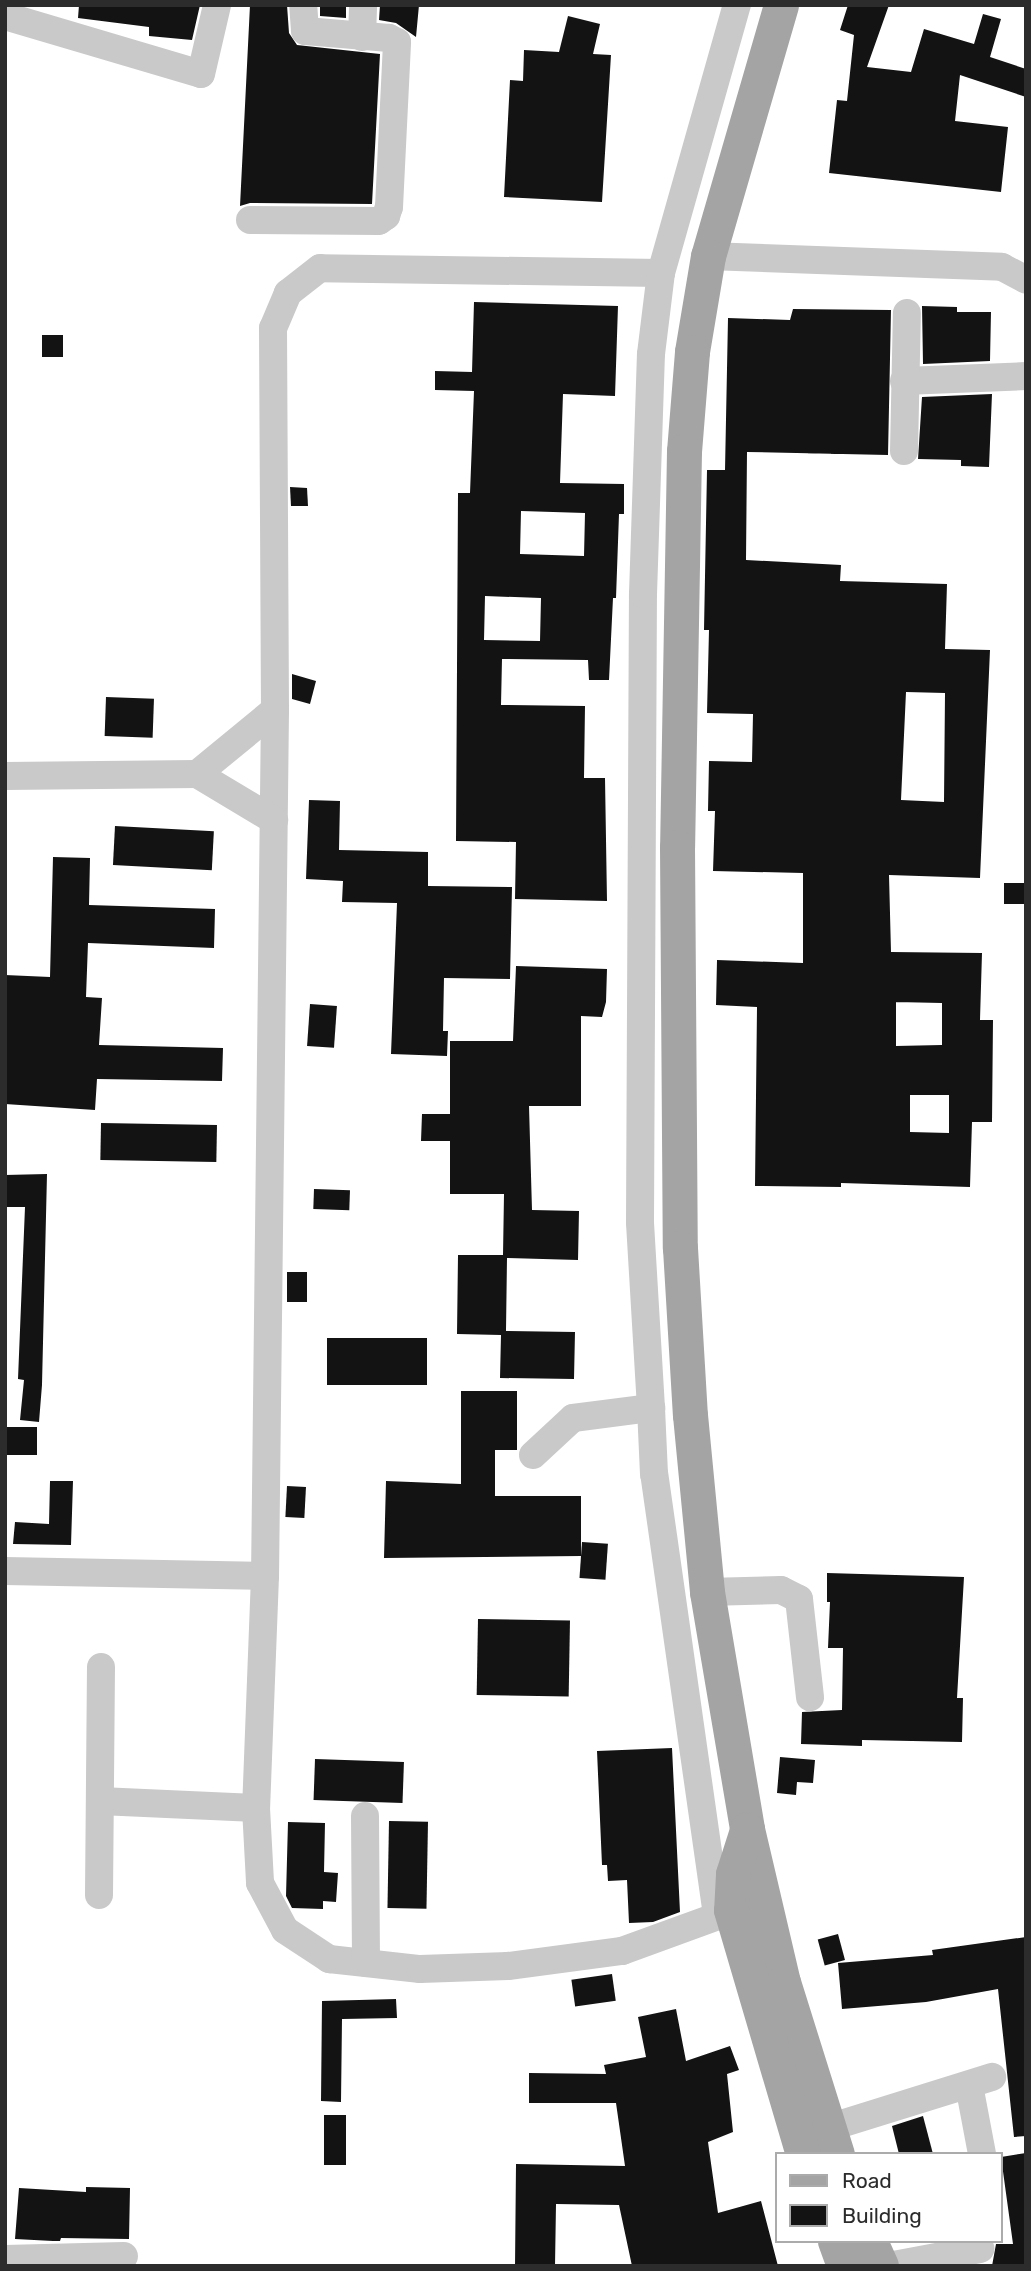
<!DOCTYPE html>
<html>
<head>
<meta charset="utf-8">
<style>
  body { margin:0 }
  #map { position:relative; width:1031px; height:2271px; overflow:hidden; background:#fff; font-family:Rubik,sans-serif }
  div>[style] { position:absolute }
  .building>* { inset:0; background:#131313; transform-origin:0 0 }
  .minor>* { height:28px; margin:-14px; padding:0 14px; transform-origin:14px; border-radius:14px; background:#c9c9c9 }
  .major>* { height:35px; margin:-17.5px; padding:0 17.5px; transform-origin:17.5px; border-radius:17.5px; background:#a4a4a4 }
  span { translate:-50% -50%; white-space:nowrap; text-align:center; line-height:1.15; -webkit-text-stroke:7px #fff; paint-order:stroke }
  .frame { position:absolute; inset:0; border:7px solid #2c2c2c; pointer-events:none }
  .legend { position:absolute; left:775px; top:2152px; width:228px; height:91px; box-sizing:border-box; background:#fff; border:2px solid #ababab; margin:0; padding:9px 12px; list-style:none; font-size:21px; color:#2c2c2c }
  .legend li { display:flex; align-items:center; gap:14px; height:35px }
  .legend b { width:35px; border:2px solid #ababab }
</style>
</head>
<body>
<div id="map">
  <div class="building">
    <div style="clip-path:polygon(79px 5px,200px 5px,192px 40px,149px 36px,149px 27px,78px 18px)"></div>
    <div style="clip-path:polygon(250px 5px,287px 5px,289px 33px,297px 45px,380px 54px,372px 204px,250px 203px,240px 206px)"></div>
    <div style="clip-path:polygon(320px 5px,346px 5px,346px 18px,320px 16px)"></div>
    <div style="clip-path:polygon(380px 5px,419px 5px,416px 37px,396px 23px,379px 20px)"></div>
    <div style="clip-path:polygon(848px 5px,889px 5px,867px 67px,911px 72px,924px 29px,974px 44px,983px 14px,1001px 19px,990px 57px,1026px 69px,1026px 97px,960px 75px,955px 121px,1008px 127px,1001px 192px,829px 173px,837px 100px,847px 101px,854px 35px,840px 30px)"></div>
    <div style="clip-path:polygon(568px 16px,600px 24px,593px 54px,611px 55px,602px 202px,504px 197px,510px 80px,523px 81px,524px 50px,559px 52px)"></div>
    <div style="clip-path:polygon(evenodd,474px 302px,618px 306px,615px 396px,563px 394px,560px 483px,624px 484px,624px 514px,619px 514px,616px 598px,613px 598px,609px 680px,589px 680px,588px 660px,502px 659px,501px 705px,585px 706px,584px 778px,605px 778px,607px 901px,515px 899px,516px 842px,456px 841px,458px 493px,470px 493px,474px 391px,435px 390px,435px 371px,472px 372px,474px 302px,521px 511px,585px 513px,584px 556px,520px 554px,521px 511px,474px 302px,485px 596px,541px 598px,540px 641px,484px 640px,485px 596px)"></div>
    <div style="clip-path:polygon(922px 306px,957px 307px,957px 312px,991px 312px,990px 361px,923px 364px)"></div>
    <div style="clip-path:polygon(evenodd,793px 309px,891px 310px,888px 455px,747px 452px,746px 560px,841px 565px,840px 581px,947px 584px,945px 649px,990px 650px,980px 878px,889px 875px,891px 952px,982px 953px,980px 1020px,993px 1020px,992px 1122px,972px 1122px,970px 1187px,841px 1183px,841px 1187px,755px 1186px,757px 1007px,716px 1005px,717px 960px,803px 963px,803px 873px,713px 871px,715px 811px,708px 811px,709px 761px,752px 762px,753px 714px,707px 713px,709px 630px,704px 630px,707px 470px,725px 470px,728px 318px,790px 320px,793px 309px,906px 692px,945px 693px,944px 802px,901px 800px,906px 692px,793px 309px,896px 1002px,942px 1003px,942px 1045px,896px 1046px,896px 1002px,793px 309px,910px 1095px,949px 1095px,949px 1133px,910px 1132px,910px 1095px)"></div>
    <div style="left:42px;top:335px;width:21px;height:22px"></div>
    <div style="clip-path:polygon(992px 394px,989px 467px,961px 466px,961px 460px,918px 459px,922px 397px)"></div>
    <div style="clip-path:polygon(290px 487px,307px 488px,308px 506px,291px 506px)"></div>
    <div style="clip-path:polygon(292px 674px,316px 681px,310px 704px,292px 699px)"></div>
    <div style="left:106px;top:697px;width:48px;height:39px;rotate:2deg"></div>
    <div style="clip-path:polygon(309px 800px,340px 801px,339px 850px,428px 852px,428px 886px,512px 887px,510px 979px,444px 978px,443px 1031px,448px 1031px,447px 1056px,391px 1054px,397px 903px,342px 902px,343px 881px,306px 879px)"></div>
    <div style="left:115px;top:826px;width:99px;height:39px;rotate:3deg"></div>
    <div style="clip-path:polygon(53px 857px,90px 858px,89px 905px,215px 909px,214px 948px,88px 943px,86px 997px,102px 998px,99px 1045px,223px 1048px,222px 1081px,97px 1079px,95px 1110px,5px 1104px,5px 975px,50px 977px)"></div>
    <div style="left:1004px;top:883px;width:20px;height:21px"></div>
    <div style="clip-path:polygon(516px 966px,607px 969px,606px 1002px,602px 1017px,581px 1016px,581px 1106px,529px 1106px,532px 1210px,579px 1211px,578px 1260px,507px 1258px,506px 1331px,575px 1332px,574px 1379px,500px 1378px,501px 1335px,457px 1334px,458px 1255px,503px 1255px,504px 1194px,450px 1194px,450px 1141px,421px 1141px,422px 1114px,450px 1114px,450px 1041px,513px 1041px)"></div>
    <div style="left:310px;top:1004px;width:27px;height:42px;rotate:4deg"></div>
    <div style="left:101px;top:1123px;width:116px;height:37px;rotate:1deg"></div>
    <div style="clip-path:polygon(47px 1174px,42px 1385px,39px 1422px,20px 1420px,24px 1380px,18px 1379px,25px 1207px,5px 1207px,5px 1175px)"></div>
    <div style="left:314px;top:1189px;width:36px;height:20px;rotate:2deg"></div>
    <div style="left:287px;top:1272px;width:20px;height:30px"></div>
    <div style="left:427px;top:1338px;width:47px;height:100px;rotate:90deg"></div>
    <div style="clip-path:polygon(461px 1391px,517px 1391px,517px 1450px,495px 1450px,495px 1496px,581px 1496px,581px 1556px,384px 1558px,386px 1481px,461px 1484px)"></div>
    <div style="left:5px;top:1427px;width:32px;height:28px"></div>
    <div style="clip-path:polygon(50px 1481px,73px 1481px,71px 1545px,13px 1544px,15px 1522px,49px 1524px)"></div>
    <div style="left:287px;top:1486px;width:19px;height:31px;rotate:3deg"></div>
    <div style="left:582px;top:1542px;width:26px;height:36px;rotate:4deg"></div>
    <div style="clip-path:polygon(827px 1573px,964px 1577px,957px 1698px,963px 1698px,962px 1742px,862px 1740px,862px 1746px,801px 1744px,802px 1712px,842px 1710px,843px 1648px,828px 1648px,830px 1602px,827px 1602px)"></div>
    <div style="left:478px;top:1619px;width:92px;height:76px;rotate:1deg"></div>
    <div style="clip-path:polygon(672px 1748px,680px 1912px,653px 1922px,629px 1923px,627px 1880px,608px 1881px,607px 1865px,602px 1865px,597px 1751px)"></div>
    <div style="clip-path:polygon(780px 1757px,815px 1760px,813px 1783px,797px 1782px,796px 1795px,777px 1793px)"></div>
    <div style="left:315px;top:1759px;width:89px;height:41px;rotate:2deg"></div>
    <div style="left:389px;top:1821px;width:39px;height:87px;rotate:1deg"></div>
    <div style="clip-path:polygon(288px 1822px,325px 1823px,324px 1872px,338px 1873px,336px 1902px,323px 1901px,323px 1909px,292px 1908px,286px 1896px)"></div>
    <div style="left:838px;top:1934px;width:27px;height:21px;rotate:75deg"></div>
    <div style="clip-path:polygon(1026px 1937px,1026px 2136px,1014px 2137px,998px 1989px,926px 2002px,842px 2009px,838px 1963px,933px 1955px,932px 1950px)"></div>
    <div style="left:612px;top:1974px;width:27px;height:41px;rotate:82deg"></div>
    <div style="clip-path:polygon(396px 1999px,397px 2018px,342px 2019px,341px 2102px,321px 2101px,322px 2001px)"></div>
    <div style="clip-path:polygon(676px 2009px,686px 2061px,730px 2046px,739px 2070px,727px 2074px,733px 2132px,708px 2142px,718px 2213px,761px 2201px,778px 2266px,632px 2266px,619px 2205px,556px 2204px,555px 2266px,515px 2266px,516px 2164px,625px 2166px,616px 2103px,529px 2103px,529px 2073px,606px 2074px,604px 2065px,646px 2057px,638px 2017px)"></div>
    <div style="left:324px;top:2115px;width:22px;height:50px"></div>
    <div style="clip-path:polygon(923px 2116px,933px 2154px,899px 2154px,892px 2126px)"></div>
    <div style="clip-path:polygon(1026px 2153px,1026px 2266px,992px 2266px,996px 2244px,1013px 2244px,1001px 2157px)"></div>
    <div style="clip-path:polygon(86px 2187px,130px 2188px,129px 2239px,61px 2238px,60px 2241px,53px 2241px,15px 2239px,19px 2188px,86px 2192px)"></div>
  </div>
  <div class="minor">
    <div style="left:5px;top:16px;width:204px;rotate:16.5deg"></div>
    <div style="left:201px;top:74px;width:71px;rotate:-76.9deg"></div>
    <div style="left:362px;top:37px;width:32px;rotate:-88deg"></div>
    <div style="left:250px;top:220px;width:129px;rotate:0.4deg"></div>
    <div style="left:379px;top:221px;width:9px;rotate:-36deg"></div>
    <div style="left:386px;top:216px;width:9px;rotate:-72deg"></div>
    <div style="left:389px;top:207px;width:165px;rotate:-87.2deg"></div>
    <div style="left:397px;top:42px;width:9px;rotate:-153deg"></div>
    <div style="left:389px;top:38px;width:84px;rotate:-175.2deg"></div>
    <div style="left:305px;top:31px;width:26px;rotate:-94deg"></div>
    <div style="left:708px;top:256px;width:294px;rotate:2.1deg"></div>
    <div style="left:1002px;top:267px;width:27px;rotate:28deg"></div>
    <div style="left:661px;top:273px;width:341px;rotate:-179.2deg"></div>
    <div style="left:320px;top:268px;width:41px;rotate:142deg"></div>
    <div style="left:288px;top:293px;width:38px;rotate:113deg"></div>
    <div style="left:273px;top:328px;width:382px;rotate:89.7deg"></div>
    <div style="left:275px;top:710px;width:866px;rotate:90.66deg"></div>
    <div style="left:265px;top:1576px;width:232px;rotate:92.2deg"></div>
    <div style="left:256px;top:1808px;width:75px;rotate:86.9deg"></div>
    <div style="left:260px;top:1883px;width:53px;rotate:62deg"></div>
    <div style="left:285px;top:1930px;width:53px;rotate:33.4deg"></div>
    <div style="left:329px;top:1959px;width:92px;rotate:6.3deg"></div>
    <div style="left:420px;top:1969px;width:88px;rotate:-2deg"></div>
    <div style="left:508px;top:1966px;width:115px;rotate:-7.5deg"></div>
    <div style="left:622px;top:1951px;width:137px;rotate:-20deg"></div>
    <div style="left:904px;top:381px;width:122px;rotate:-2.3deg"></div>
    <div style="left:904px;top:451px;width:138px;rotate:-88.8deg"></div>
    <div style="left:197px;top:774px;width:101px;rotate:-39.4deg"></div>
    <div style="left:5px;top:776px;width:192px;rotate:-0.6deg"></div>
    <div style="left:197px;top:774px;width:90px;rotate:30.9deg"></div>
    <div style="left:533px;top:1455px;width:54px;rotate:-42.8deg"></div>
    <div style="left:573px;top:1418px;width:79px;rotate:-7.3deg"></div>
    <div style="left:5px;top:1571px;width:260px;rotate:1.1deg"></div>
    <div style="left:707px;top:1592px;width:74px;rotate:-1.5deg"></div>
    <div style="left:781px;top:1590px;width:20px;rotate:27deg"></div>
    <div style="left:799px;top:1599px;width:99px;rotate:83.6deg"></div>
    <div style="left:100px;top:1801px;width:156px;rotate:2.6deg"></div>
    <div style="left:365px;top:1816px;width:147px;rotate:89.6deg"></div>
    <div style="left:99px;top:1895px;width:228px;rotate:-89.5deg"></div>
    <div style="left:717px;top:1915px;width:445px;rotate:-98.1deg"></div>
    <div style="left:654px;top:1474px;width:66px;rotate:-92.6deg"></div>
    <div style="left:651px;top:1408px;width:186px;rotate:-93.4deg"></div>
    <div style="left:640px;top:1222px;width:628px;rotate:-89.73deg"></div>
    <div style="left:643px;top:594px;width:240px;rotate:-88.1deg"></div>
    <div style="left:651px;top:354px;width:82px;rotate:-83deg"></div>
    <div style="left:661px;top:273px;width:279px;rotate:-74.2deg"></div>
    <div style="left:969px;top:2085px;width:70px;rotate:79.3deg"></div>
    <div style="left:828px;top:2128px;width:172px;rotate:-17.3deg"></div>
    <div style="left:5px;top:2259px;width:119px;rotate:-1.4deg"></div>
    <div style="left:888px;top:2266px;width:94px;rotate:-10.5deg"></div>
  </div>
  <div class="major">
    <div style="left:781px;top:5px;width:261px;rotate:106.2deg"></div>
    <div style="left:708px;top:256px;width:97px;rotate:99.5deg"></div>
    <div style="left:692px;top:352px;width:99px;rotate:94.6deg"></div>
    <div style="left:684px;top:451px;width:396px;rotate:91deg"></div>
    <div style="left:677px;top:847px;width:401px;rotate:89.6deg"></div>
    <div style="left:680px;top:1248px;width:167px;rotate:86.6deg"></div>
    <div style="left:690px;top:1415px;width:178px;rotate:84.5deg"></div>
    <div style="left:707px;top:1592px;width:240px;rotate:80.4deg"></div>
    <div style="left:747px;top:1829px;width:157px;rotate:76.8deg"></div>
    <div style="left:783px;top:1982px;width:180px;rotate:72.6deg"></div>
    <div style="left:747px;top:1830px;width:46px;rotate:107.7deg"></div>
    <div style="left:733px;top:1874px;width:36px;rotate:93deg"></div>
    <div style="left:731px;top:1910px;width:254px;rotate:73.6deg"></div>
    <div style="left:835px;top:2241px;width:27px;rotate:70deg"></div>
    <div style="left:870px;top:2241px;width:27px;rotate:66deg"></div>
  </div>
  <div class="frame"></div>
  <ul class="legend">
  <li><b style="height:9px;background:#a4a4a4"></b>Road</li>
  <li><b style="height:19px;background:#131313"></b>Building</li>
  </ul>
</div>
</body>
</html>
